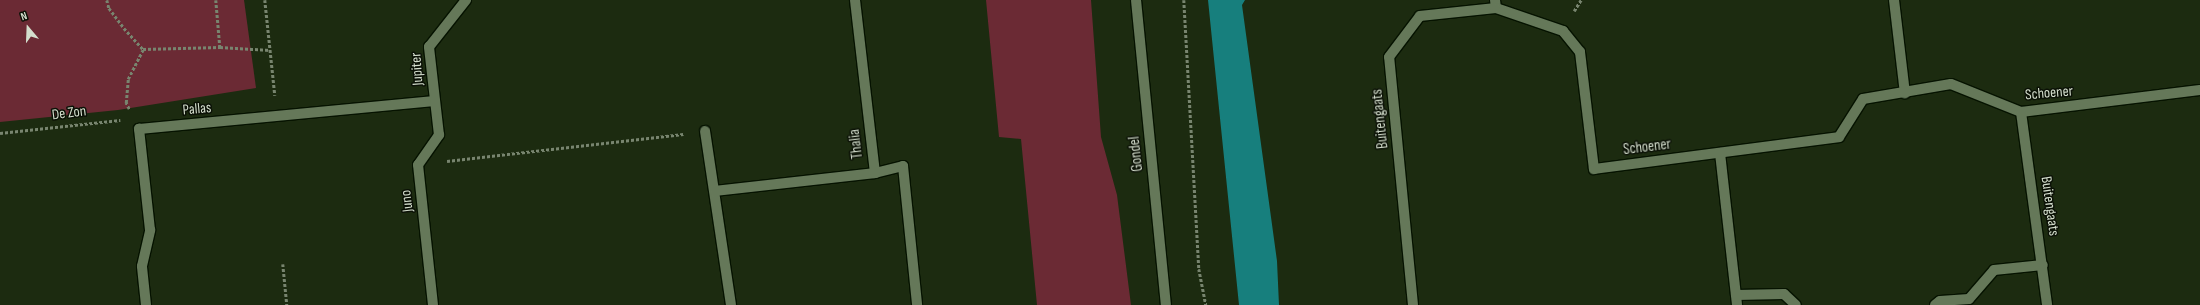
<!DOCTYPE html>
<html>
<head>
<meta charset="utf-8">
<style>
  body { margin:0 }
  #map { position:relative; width:2200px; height:305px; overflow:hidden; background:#1c2b10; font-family:"Sofia Sans Condensed",sans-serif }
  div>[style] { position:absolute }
  .green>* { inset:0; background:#6b2a34 }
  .water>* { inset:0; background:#177f7d }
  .path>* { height:2.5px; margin-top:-1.25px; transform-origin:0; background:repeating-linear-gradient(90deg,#78856f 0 3px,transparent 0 5px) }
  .roads { filter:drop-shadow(1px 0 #061300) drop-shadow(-1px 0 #061300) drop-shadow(0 1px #061300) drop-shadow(0 -1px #061300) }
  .pedestrian>* { height:10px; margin:-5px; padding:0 5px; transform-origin:5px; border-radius:5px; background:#657859 }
  .minor>* { height:10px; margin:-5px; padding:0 5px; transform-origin:5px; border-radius:5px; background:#657859 }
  span { translate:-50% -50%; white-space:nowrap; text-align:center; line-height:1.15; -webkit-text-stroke:3px #0b1106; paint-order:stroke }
  .street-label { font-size:15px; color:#d4decd }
  .north { position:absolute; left:8px; top:8px; width:40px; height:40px; -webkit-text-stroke:3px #0b1106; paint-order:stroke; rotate:341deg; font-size:11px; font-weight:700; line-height:16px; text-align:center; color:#d4decd }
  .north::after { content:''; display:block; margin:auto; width:14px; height:18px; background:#d4decd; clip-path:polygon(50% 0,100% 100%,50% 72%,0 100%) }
</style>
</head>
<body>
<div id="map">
  <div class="green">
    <div style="clip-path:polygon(0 0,244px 0,256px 88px,118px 110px,0 122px)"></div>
    <div style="clip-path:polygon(986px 0,1091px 0,1101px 137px,1117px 195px,1131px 305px,1037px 305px,1021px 139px,999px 137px)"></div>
  </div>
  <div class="water">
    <div style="clip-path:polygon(1208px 0,1245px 0,1242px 5px,1277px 261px,1279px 305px,1239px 305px)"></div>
  </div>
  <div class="path">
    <div style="left:107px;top:0;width:8px;rotate:76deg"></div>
    <div style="left:109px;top:8px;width:25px;rotate:53deg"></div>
    <div style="left:124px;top:28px;width:28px;rotate:48deg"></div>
    <div style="left:143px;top:49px;width:77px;rotate:-1.5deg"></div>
    <div style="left:220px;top:47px;width:50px;rotate:3.4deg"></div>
    <div style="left:216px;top:0;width:47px;rotate:85.1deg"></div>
    <div style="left:265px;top:0;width:96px;rotate:84deg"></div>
    <div style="left:1184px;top:0;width:269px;rotate:86.8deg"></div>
    <div style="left:1199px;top:269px;width:37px;rotate:79deg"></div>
    <div style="left:1574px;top:11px;width:13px;rotate:-58deg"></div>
    <div style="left:129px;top:109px;width:7px;rotate:-117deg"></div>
    <div style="left:126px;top:103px;width:24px;rotate:-85deg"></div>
    <div style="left:128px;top:79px;width:34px;rotate:-63deg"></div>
    <div style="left:0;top:133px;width:121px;rotate:-6.2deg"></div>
    <div style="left:447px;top:161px;width:238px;rotate:-6.5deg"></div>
    <div style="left:283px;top:264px;width:41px;rotate:84.4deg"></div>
  </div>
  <div class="roads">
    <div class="pedestrian">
      <div style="left:705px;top:131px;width:176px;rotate:81.5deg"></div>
      <div style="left:875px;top:173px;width:29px;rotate:-14deg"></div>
      <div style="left:903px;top:166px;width:140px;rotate:84.2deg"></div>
      <div style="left:1736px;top:295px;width:48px;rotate:-1.2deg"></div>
      <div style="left:1784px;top:294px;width:16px;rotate:43deg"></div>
      <div style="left:1935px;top:305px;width:6px;rotate:-39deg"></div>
      <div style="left:1940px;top:301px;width:29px;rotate:-4deg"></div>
      <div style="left:1969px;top:299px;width:38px;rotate:-49deg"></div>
      <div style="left:1994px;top:270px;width:49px;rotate:-5.8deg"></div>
    </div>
    <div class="minor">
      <div style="left:1136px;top:0;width:306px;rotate:84.4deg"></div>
      <div style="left:1495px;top:0;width:8px;rotate:83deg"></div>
      <div style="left:1496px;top:8px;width:71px;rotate:18.9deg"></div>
      <div style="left:1563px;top:31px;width:27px;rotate:51deg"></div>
      <div style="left:1580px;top:52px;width:118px;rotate:83.2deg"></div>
      <div style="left:1594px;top:169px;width:247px;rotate:-7.4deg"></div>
      <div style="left:1839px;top:137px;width:45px;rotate:-57.7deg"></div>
      <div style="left:1863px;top:99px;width:89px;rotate:-9.7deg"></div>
      <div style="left:1951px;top:84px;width:75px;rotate:21.8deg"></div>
      <div style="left:2021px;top:112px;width:180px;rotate:-7deg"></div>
      <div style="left:1894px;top:0;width:94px;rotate:83.3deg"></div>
      <div style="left:2021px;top:112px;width:195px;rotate:82.3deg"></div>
      <div style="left:1720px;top:153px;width:153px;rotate:83.6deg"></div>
      <div style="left:715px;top:191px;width:161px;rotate:-6.4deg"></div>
      <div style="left:875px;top:173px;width:174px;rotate:-96.6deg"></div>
      <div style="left:146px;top:305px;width:39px;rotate:-96deg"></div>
      <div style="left:142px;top:266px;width:37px;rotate:-77deg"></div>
      <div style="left:150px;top:230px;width:102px;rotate:-96.2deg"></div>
      <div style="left:139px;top:129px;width:297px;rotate:-5.4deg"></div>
      <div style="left:433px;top:305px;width:141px;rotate:-96.1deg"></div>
      <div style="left:418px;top:165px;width:37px;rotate:-55deg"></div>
      <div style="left:439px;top:135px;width:89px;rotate:-96.5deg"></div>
      <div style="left:429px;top:47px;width:60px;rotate:-51.8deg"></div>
      <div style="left:1413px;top:305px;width:249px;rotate:-95.5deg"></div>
      <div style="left:1389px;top:57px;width:51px;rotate:-52.9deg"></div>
      <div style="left:1420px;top:16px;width:76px;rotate:-6deg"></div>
    </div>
  </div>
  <div class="street-label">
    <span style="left:417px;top:69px;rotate:-94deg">Jupiter</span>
    <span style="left:2049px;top:93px;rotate:-5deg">Schoener</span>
    <span style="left:197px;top:109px;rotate:-5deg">Pallas</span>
    <span style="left:69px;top:113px;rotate:-7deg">De Zon</span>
    <span style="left:1380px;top:119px;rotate:-96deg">Buitengaats</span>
    <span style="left:856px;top:144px;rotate:-97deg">Thalia</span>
    <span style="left:1647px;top:147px;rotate:-7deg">Schoener</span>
    <span style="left:1136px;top:154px;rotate:-96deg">Gondel</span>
    <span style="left:407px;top:201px;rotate:-96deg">Juno</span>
    <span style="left:2050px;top:206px;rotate:82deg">Buitengaats</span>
  </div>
  <div class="north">N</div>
</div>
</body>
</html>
